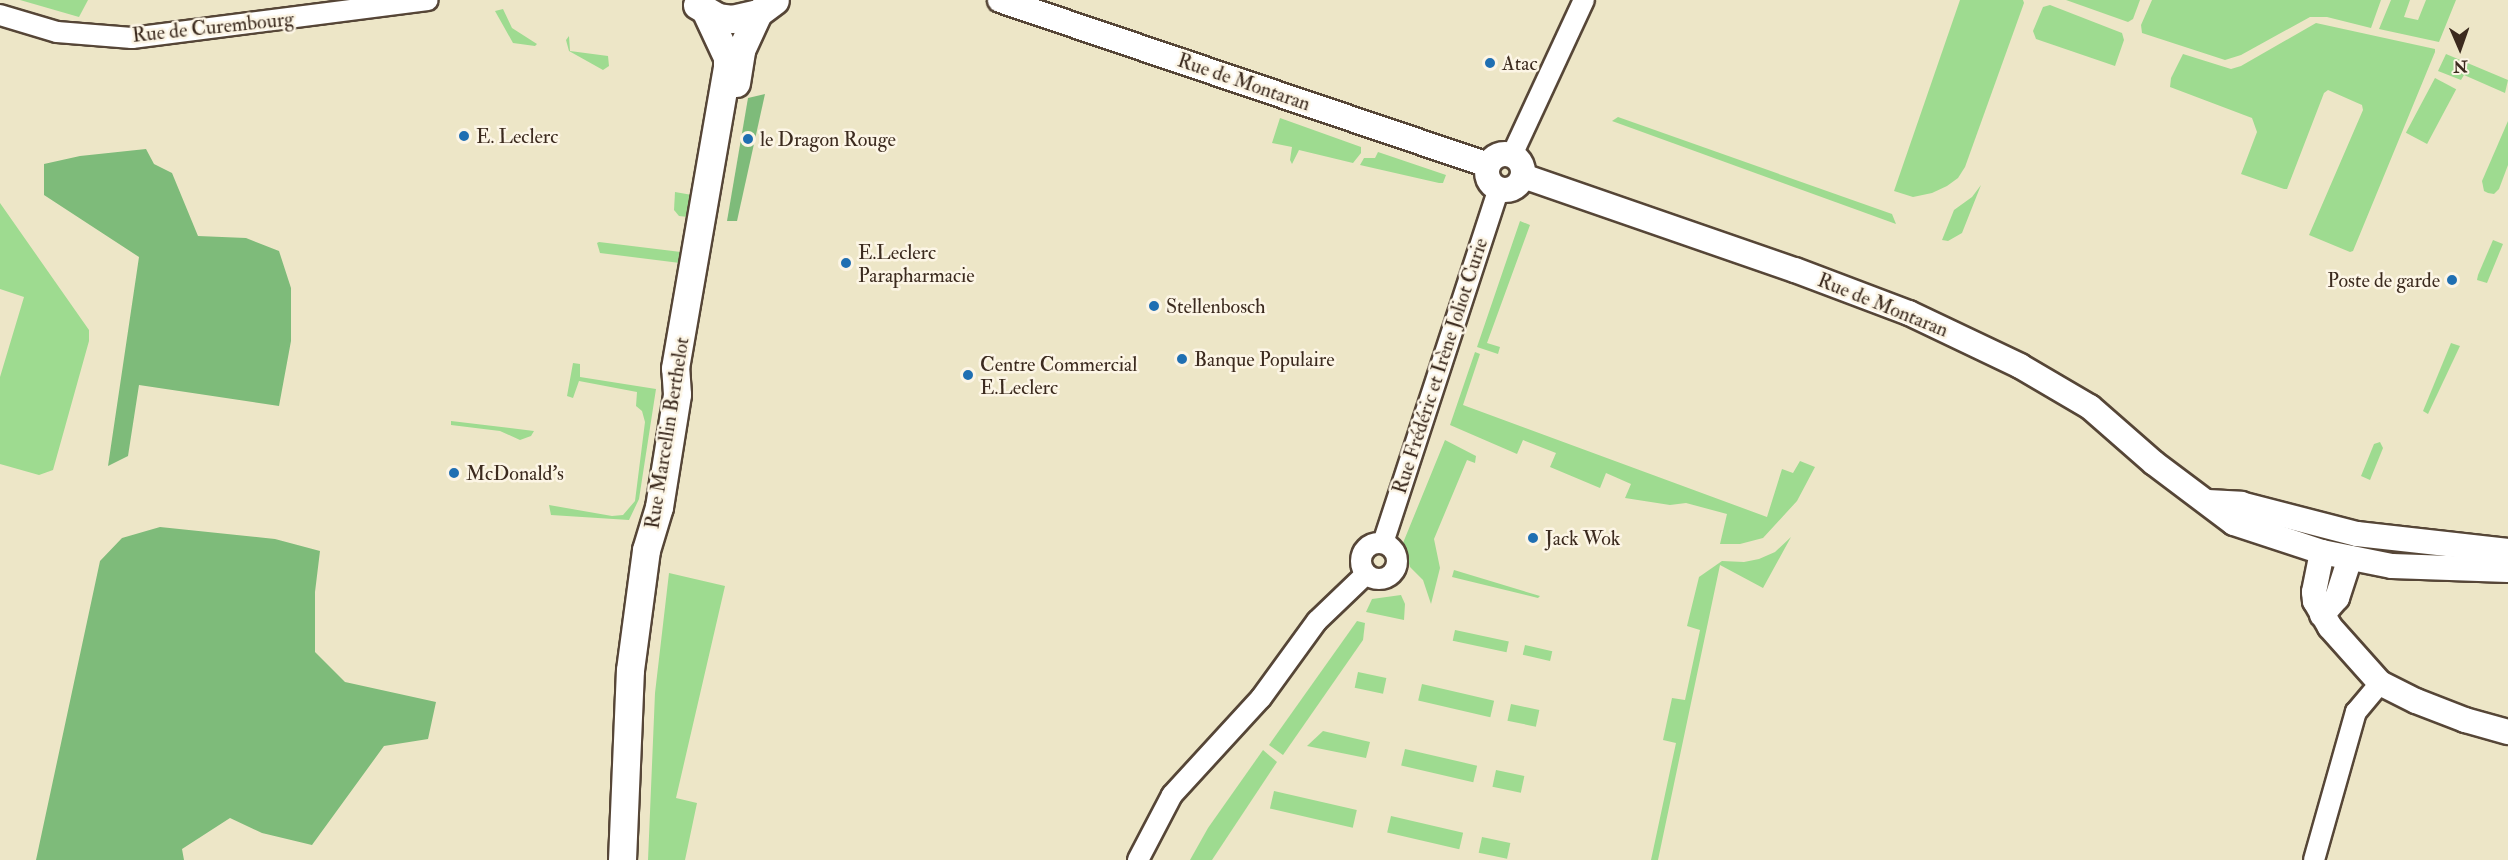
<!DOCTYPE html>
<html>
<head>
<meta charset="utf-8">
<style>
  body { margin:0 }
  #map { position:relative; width:2508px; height:860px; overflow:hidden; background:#ede6c7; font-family:"IM FELL Double Pica",serif }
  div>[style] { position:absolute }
  .green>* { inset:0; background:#9edb90; transform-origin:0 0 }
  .forest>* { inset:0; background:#7ebb7a }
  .roads { filter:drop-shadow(2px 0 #564637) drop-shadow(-2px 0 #564637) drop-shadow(0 2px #564637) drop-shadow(0 -2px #564637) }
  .minor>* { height:20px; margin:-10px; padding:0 10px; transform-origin:10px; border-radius:10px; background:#fff }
  .minor>.ring { margin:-10px; padding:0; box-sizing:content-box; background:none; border:20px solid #fff; border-radius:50% }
  .tertiary>* { height:24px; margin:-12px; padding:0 12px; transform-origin:12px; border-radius:12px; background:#fff }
  .tertiary>.ring { margin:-12px; padding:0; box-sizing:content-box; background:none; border:24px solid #fff; border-radius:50% }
  .secondary>* { height:27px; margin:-13.5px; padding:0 13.5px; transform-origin:13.5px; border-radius:13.5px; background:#fff }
  .dots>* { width:16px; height:16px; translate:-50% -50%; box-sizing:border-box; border:3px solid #fcf5e5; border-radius:50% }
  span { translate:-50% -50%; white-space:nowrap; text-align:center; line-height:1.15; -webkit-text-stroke:5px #fcf5e5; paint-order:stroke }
  .street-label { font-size:20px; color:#3b2a1e }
  .poi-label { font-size:20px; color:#3b2a1e }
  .left { translate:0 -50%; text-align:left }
  .right { translate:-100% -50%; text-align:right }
  .north { position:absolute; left:2430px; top:18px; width:60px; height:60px; -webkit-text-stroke:4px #fcf5e5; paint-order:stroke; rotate:178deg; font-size:16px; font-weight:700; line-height:24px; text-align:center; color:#3b2a1e }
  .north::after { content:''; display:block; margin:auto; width:21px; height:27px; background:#3b2a1e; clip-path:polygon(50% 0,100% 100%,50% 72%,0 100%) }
</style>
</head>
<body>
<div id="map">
  <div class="green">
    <div style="clip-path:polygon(20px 0,88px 0,79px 17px)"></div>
    <div style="clip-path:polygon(1960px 0,2023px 0,2024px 3px,1965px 167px,1958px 178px,1947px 186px,1932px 193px,1913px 197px,1894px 191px)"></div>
    <div style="clip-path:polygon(2066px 0,2140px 0,2133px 19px,2128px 22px)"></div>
    <div style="clip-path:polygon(2152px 0,2381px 0,2371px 28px,2327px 17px,2310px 17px,2241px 55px,2225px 60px,2142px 33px,2141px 25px)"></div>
    <div style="clip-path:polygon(2391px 0,2410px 0,2404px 17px,2418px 20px,2426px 0,2456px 0,2439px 42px,2379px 29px)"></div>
    <div style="clip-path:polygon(2050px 5px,2122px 33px,2124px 40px,2115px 66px,2036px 39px,2033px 31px,2043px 7px)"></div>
    <div style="clip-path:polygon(503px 9px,512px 28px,537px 44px,535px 46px,513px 43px,495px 11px)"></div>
    <div style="clip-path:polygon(2316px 23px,2435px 49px,2435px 52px,2353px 251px,2350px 252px,2309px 235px,2363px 110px,2362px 105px,2328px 90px,2324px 93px,2287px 189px,2284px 189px,2241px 174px,2257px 132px,2252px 118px,2170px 87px,2171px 78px,2183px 54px,2231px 69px,2241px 66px)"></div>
    <div style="clip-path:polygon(569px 36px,570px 51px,608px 56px,609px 66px,603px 70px,569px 51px,566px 40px)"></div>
    <div style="clip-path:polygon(2446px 54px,2508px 80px,2505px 93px,2464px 75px,2461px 80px,2438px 71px)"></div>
    <div style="left:2435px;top:78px;width:24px;height:62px;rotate:28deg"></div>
    <div style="clip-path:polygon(1618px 117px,1892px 214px,1896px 224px,1612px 121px)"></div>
    <div style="clip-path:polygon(1280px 118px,1361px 147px,1361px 153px,1353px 163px,1299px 150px,1292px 164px,1290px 160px,1292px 147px,1272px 143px)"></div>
    <div style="clip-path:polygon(2508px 121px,2508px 165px,2499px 189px,2494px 194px,2488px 193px,2484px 191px,2482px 181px)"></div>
    <div style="clip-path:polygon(1378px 152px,1446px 175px,1443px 183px,1439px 183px,1360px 165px,1364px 158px,1375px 158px)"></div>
    <div style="clip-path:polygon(1981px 185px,1962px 233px,1948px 241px,1942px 240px,1954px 210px,1972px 197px)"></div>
    <div style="clip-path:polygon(675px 192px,692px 195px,688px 217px,679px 216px,674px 210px)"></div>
    <div style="clip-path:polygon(0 203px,89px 330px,89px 341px,53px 470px,39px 475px,0 464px,0 377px,24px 297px,0 289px)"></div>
    <div style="clip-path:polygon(1520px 221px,1530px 225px,1487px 343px,1500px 347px,1498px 354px,1477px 347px)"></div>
    <div style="clip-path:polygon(2493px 240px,2503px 244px,2487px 283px,2477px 280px,2478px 275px)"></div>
    <div style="clip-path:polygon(599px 242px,681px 252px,680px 263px,600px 253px,597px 243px)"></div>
    <div style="clip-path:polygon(2451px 343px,2460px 346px,2428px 414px,2423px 411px)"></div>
    <div style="clip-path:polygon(1475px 352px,1480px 354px,1463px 405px,1767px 517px,1782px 469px,1793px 473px,1800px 461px,1815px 467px,1797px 501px,1763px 538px,1740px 544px,1720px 544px,1727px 514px,1686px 503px,1670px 505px,1625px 498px,1631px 484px,1606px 473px,1600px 488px,1550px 467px,1556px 453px,1523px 440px,1517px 454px,1450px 425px)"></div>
    <div style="clip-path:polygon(573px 363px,580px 364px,580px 377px,656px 389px,639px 499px,629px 520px,551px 515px,549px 505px,612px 516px,623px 515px,635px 501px,645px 422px,642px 411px,636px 406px,637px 392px,579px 381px,573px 398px,567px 396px)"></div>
    <div style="clip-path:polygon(451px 421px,534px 431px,531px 436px,520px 440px,500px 431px,451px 425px)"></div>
    <div style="clip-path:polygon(1445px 440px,1476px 456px,1475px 463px,1467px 460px,1434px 539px,1440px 568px,1431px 604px,1423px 580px,1410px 567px,1403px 543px)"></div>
    <div style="clip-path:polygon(2380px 442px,2383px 448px,2370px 480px,2361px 476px,2374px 444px)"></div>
    <div style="clip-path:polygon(1791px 537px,1763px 588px,1720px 565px,1658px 860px,1651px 860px,1676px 743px,1663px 740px,1672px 698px,1685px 700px,1700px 630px,1687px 626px,1699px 577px,1722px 561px,1744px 562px,1759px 559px,1775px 552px)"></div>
    <div style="clip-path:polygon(1454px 570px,1540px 596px,1538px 598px,1452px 577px)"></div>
    <div style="clip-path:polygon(669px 573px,725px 586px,676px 798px,697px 803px,685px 860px,648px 860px,655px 693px)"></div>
    <div style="clip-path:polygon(1401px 595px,1405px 604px,1404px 620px,1366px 612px,1372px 599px)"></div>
    <div style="clip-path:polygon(1357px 621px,1365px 623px,1363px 640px,1283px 755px,1269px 745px)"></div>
    <div style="left:1455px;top:630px;width:55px;height:11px;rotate:12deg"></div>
    <div style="left:1525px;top:645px;width:28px;height:10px;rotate:13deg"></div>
    <div style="left:1358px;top:672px;width:29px;height:16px;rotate:12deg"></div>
    <div style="left:1422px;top:684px;width:74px;height:17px;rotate:13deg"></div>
    <div style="left:1511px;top:704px;width:29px;height:17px;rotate:12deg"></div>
    <div style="clip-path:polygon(1323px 731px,1370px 742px,1366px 758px,1307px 746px)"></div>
    <div style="left:1405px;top:749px;width:74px;height:17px;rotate:13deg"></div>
    <div style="clip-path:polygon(1263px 750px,1277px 762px,1212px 860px,1190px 860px,1208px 828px)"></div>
    <div style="left:1496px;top:770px;width:29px;height:17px;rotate:12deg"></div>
    <div style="left:1274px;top:791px;width:85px;height:18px;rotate:13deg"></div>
    <div style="left:1391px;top:816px;width:74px;height:17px;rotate:13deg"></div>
    <div style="left:1482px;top:837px;width:29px;height:16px;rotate:12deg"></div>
  </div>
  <div class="forest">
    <div style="clip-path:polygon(765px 94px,737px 221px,727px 221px,748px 98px)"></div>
    <div style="clip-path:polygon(146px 149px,154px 164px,172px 173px,198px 236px,246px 238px,279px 251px,291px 288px,291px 341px,279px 406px,139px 385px,128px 456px,108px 466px,139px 257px,44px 195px,44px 164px,80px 156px)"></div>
    <div style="clip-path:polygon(160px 527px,275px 539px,320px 551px,315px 592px,315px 652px,345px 682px,436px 702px,428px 739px,384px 746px,312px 845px,262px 833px,230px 818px,182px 849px,184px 860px,36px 860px,100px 561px,122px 538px)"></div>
  </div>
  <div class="roads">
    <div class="minor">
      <div style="left:0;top:15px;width:59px;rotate:16.6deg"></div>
      <div style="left:57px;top:32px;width:75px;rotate:4.6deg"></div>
      <div style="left:132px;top:38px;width:298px;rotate:-7.3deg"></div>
      <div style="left:1512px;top:155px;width:171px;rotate:-65.1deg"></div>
      <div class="ring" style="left:1361px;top:543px;width:16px;height:16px"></div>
      <div style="left:1383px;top:543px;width:373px;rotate:-71.9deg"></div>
      <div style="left:1138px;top:860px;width:73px;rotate:-62.4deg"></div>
      <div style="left:1172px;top:795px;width:132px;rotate:-47.5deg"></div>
      <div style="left:1261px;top:698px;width:95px;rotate:-54deg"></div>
      <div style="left:1317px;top:621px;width:68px;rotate:-43.8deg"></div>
      <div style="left:2314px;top:860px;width:154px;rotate:-74.2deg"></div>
      <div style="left:2356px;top:712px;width:38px;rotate:-50deg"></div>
    </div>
    <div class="tertiary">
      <div style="left:1000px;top:0;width:515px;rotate:18.68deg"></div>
      <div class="ring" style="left:1487px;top:154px;width:12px;height:12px"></div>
      <div style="left:1523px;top:176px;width:288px;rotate:19.1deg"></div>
      <div style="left:1795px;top:270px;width:122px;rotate:20.7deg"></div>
      <div style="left:1909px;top:313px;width:123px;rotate:25.5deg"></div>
      <div style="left:2020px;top:366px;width:81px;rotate:30.4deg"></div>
      <div style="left:2090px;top:407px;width:85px;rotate:41.2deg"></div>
      <div style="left:2154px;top:463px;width:100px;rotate:36.9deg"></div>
      <div style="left:2234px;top:523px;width:93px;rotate:18.2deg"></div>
      <div style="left:2322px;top:552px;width:71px;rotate:11.3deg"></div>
      <div style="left:2392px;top:566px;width:116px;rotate:2deg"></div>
      <div style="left:2208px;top:502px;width:33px;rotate:3deg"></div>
      <div style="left:2241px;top:504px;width:120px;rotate:14.5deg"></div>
      <div style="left:2357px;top:534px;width:152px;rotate:6.4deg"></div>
      <div style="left:2322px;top:552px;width:41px;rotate:101.3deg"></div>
      <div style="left:2314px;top:592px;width:9px;rotate:84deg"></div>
      <div style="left:2315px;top:601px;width:30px;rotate:60deg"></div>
      <div style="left:2330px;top:627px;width:75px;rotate:48.2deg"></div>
      <div style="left:2380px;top:683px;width:40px;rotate:26.6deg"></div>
      <div style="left:2416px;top:701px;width:53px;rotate:21.2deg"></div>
      <div style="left:2465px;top:720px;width:45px;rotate:15.6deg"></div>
      <div style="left:2322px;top:615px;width:23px;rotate:-49deg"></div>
      <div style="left:2337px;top:598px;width:42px;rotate:-72deg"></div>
    </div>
    <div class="secondary">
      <div style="left:697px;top:5px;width:24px;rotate:30deg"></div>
      <div style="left:718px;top:17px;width:14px;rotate:8deg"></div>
      <div style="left:732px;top:19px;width:27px;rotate:-13deg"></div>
      <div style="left:758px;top:13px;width:21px;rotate:-37deg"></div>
      <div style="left:736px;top:83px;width:33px;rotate:-81deg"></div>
      <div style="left:741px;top:50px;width:41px;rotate:-65.3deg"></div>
      <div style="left:622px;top:860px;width:190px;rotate:-87.6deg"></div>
      <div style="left:630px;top:670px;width:121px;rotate:-82.4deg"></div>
      <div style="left:646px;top:550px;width:45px;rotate:-73.2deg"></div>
      <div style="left:659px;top:507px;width:114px;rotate:-80.9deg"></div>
      <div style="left:677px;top:394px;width:26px;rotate:-94deg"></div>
      <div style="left:675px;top:368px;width:306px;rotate:-80.2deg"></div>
      <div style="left:727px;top:66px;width:9px;rotate:-90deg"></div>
      <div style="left:727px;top:57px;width:50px;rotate:-115deg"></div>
    </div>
  </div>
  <div class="dots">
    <div style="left:1490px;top:63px;background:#1f6fb2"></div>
    <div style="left:464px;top:136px;background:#1f6fb2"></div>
    <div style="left:748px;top:139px;background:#1f6fb2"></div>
    <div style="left:846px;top:263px;background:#1f6fb2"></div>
    <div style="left:2452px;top:280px;background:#1f6fb2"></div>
    <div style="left:1154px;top:306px;background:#1f6fb2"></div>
    <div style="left:1182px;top:359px;background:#1f6fb2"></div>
    <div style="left:968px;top:375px;background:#1f6fb2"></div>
    <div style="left:454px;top:473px;background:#1f6fb2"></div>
    <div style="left:1533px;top:538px;background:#1f6fb2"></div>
  </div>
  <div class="street-label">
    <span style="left:213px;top:27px;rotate:-6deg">Rue de Curembourg</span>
    <span style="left:1244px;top:82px;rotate:19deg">Rue de Montaran</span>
    <span style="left:1883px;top:305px;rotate:22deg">Rue de Montaran</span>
    <span style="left:1440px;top:366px;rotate:-72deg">Rue Frédéric et Irène Joliot Curie</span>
    <span style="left:667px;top:433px;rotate:-81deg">Rue Marcellin Berthelot</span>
  </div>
  <div class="poi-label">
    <span class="left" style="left:1502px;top:63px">Atac</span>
    <span class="left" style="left:476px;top:136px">E. Leclerc</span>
    <span class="left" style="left:760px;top:139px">le Dragon Rouge</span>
    <span class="left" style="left:858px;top:264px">E.Leclerc<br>Parapharmacie</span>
    <span class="right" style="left:2440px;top:280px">Poste de garde</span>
    <span class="left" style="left:1166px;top:306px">Stellenbosch</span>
    <span class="left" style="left:1194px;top:359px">Banque Populaire</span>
    <span class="left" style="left:980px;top:376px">Centre Commercial<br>E.Leclerc</span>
    <span class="left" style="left:466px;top:473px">McDonald's</span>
    <span class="left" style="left:1545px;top:538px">Jack Wok</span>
  </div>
  <div class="north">N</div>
</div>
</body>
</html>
